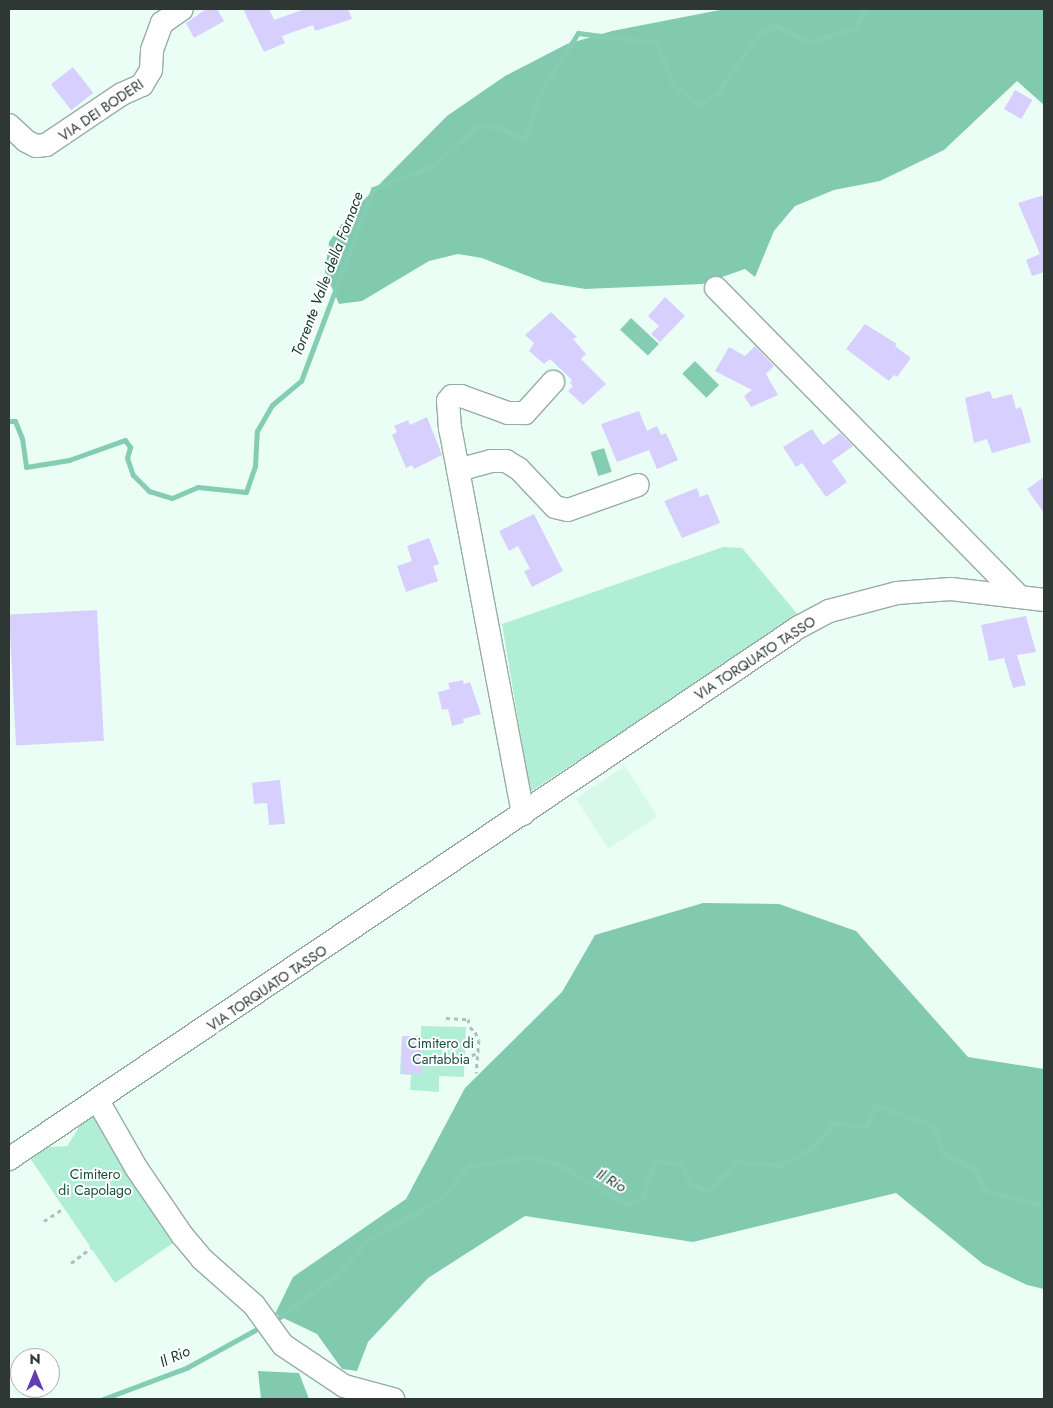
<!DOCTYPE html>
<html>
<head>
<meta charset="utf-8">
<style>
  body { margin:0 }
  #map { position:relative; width:1053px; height:1408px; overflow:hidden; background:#ebfef6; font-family:Jost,sans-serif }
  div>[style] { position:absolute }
  .built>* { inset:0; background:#d8f8eb; transform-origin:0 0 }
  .green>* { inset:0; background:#b1eed6 }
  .forest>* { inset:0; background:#82caaf }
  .water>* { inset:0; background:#85cdb2; transform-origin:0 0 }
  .stream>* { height:5px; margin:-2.5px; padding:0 2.5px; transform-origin:2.5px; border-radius:2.5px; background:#85cdb2 }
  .building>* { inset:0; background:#d7cffe; transform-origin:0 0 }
  .path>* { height:3px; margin-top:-1.5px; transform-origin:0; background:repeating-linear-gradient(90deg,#b0c0b9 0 4px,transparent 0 8px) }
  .roads { filter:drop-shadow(1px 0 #97ada4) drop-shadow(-1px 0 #97ada4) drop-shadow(0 1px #97ada4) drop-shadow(0 -1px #97ada4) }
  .minor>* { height:22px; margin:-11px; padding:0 11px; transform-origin:11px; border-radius:11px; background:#fff }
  span { translate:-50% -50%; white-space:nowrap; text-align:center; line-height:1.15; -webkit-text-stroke:4px #fff; paint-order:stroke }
  .street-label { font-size:14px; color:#2e3733 }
  .park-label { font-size:14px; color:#124d3b }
  .water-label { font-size:15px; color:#14362b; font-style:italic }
  .frame { position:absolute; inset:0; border:10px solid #2e3733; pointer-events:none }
  .north { position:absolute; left:10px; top:1348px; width:50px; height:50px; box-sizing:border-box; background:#fff; border:1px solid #abafad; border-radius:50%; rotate:0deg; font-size:14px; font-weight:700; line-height:20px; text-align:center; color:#2e3733 }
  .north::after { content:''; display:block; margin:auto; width:18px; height:22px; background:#633cb4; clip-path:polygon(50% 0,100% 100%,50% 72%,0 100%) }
</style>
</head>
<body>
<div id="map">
  <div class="built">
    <div style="left:625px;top:766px;width:60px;height:59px;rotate:57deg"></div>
  </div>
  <div class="green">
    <div style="clip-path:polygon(723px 547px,742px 548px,799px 616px,530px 792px,502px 624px)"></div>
    <div style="clip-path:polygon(421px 1026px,466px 1027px,464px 1077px,439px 1076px,439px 1092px,410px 1090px,411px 1075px,400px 1074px,402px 1036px,421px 1036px)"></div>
    <div style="clip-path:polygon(94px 1108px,179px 1239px,115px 1283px,25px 1151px,40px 1142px,50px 1147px,67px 1146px,78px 1129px,76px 1118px)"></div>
  </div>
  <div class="forest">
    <div style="clip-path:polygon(725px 9px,1044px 9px,1044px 105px,1017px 81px,944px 150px,880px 181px,834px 190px,795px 206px,774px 231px,755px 277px,745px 269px,702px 284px,585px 289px,543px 282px,482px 258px,458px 254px,429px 261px,362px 301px,339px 304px,325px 272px,329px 242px,346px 218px,447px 116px,505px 76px,567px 44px,612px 31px)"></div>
    <div style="clip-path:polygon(703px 903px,779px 904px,856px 931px,968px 1057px,1044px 1069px,1044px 1289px,1027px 1285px,983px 1264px,896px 1193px,693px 1242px,525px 1216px,428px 1278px,368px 1342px,357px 1371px,342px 1369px,317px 1334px,275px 1314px,293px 1277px,406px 1199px,465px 1088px,562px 992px,595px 935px)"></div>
    <div style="clip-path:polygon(258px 1371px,299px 1373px,309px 1399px,261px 1399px)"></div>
  </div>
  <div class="water">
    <div style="left:631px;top:318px;width:38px;height:16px;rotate:43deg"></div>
    <div style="left:695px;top:361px;width:34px;height:18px;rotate:45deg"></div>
    <div style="left:604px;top:448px;width:25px;height:14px;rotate:72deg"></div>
  </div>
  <div class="stream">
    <div style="left:9px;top:421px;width:6px"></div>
    <div style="left:15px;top:421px;width:18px;rotate:68deg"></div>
    <div style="left:22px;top:438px;width:29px;rotate:82deg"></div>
    <div style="left:26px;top:467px;width:44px;rotate:-9.2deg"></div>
    <div style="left:69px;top:460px;width:59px;rotate:-19.7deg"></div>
    <div style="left:125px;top:440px;width:9px;rotate:54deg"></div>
    <div style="left:130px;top:447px;width:11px;rotate:105deg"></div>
    <div style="left:127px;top:458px;width:18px;rotate:71deg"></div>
    <div style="left:133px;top:475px;width:23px;rotate:45deg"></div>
    <div style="left:149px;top:491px;width:24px;rotate:17deg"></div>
    <div style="left:172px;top:498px;width:28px;rotate:-23deg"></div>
    <div style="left:198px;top:487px;width:48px;rotate:5.9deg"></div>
    <div style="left:246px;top:492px;width:28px;rotate:-71deg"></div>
    <div style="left:255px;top:466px;width:35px;rotate:-87deg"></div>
    <div style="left:257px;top:431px;width:30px;rotate:-60deg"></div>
    <div style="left:272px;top:405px;width:38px;rotate:-40deg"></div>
    <div style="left:301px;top:381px;width:205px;rotate:-69.4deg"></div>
    <div style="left:373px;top:189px;width:64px;rotate:-21deg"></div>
    <div style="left:433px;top:166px;width:59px;rotate:-42.3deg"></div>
    <div style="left:477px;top:126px;width:21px;rotate:3deg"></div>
    <div style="left:498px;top:127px;width:30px;rotate:24deg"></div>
    <div style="left:525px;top:139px;width:48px;rotate:-71.9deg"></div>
    <div style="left:540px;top:93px;width:71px;rotate:-57.7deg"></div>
    <div style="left:578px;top:33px;width:80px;rotate:7.2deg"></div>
    <div style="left:657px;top:43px;width:44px;rotate:68.7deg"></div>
    <div style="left:673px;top:84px;width:34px;rotate:40deg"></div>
    <div style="left:699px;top:106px;width:25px;rotate:-37deg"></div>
    <div style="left:719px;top:91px;width:70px;rotate:-55.4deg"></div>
    <div style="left:759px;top:33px;width:17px;rotate:-28deg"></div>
    <div style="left:774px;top:25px;width:39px;rotate:26deg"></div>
    <div style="left:809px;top:42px;width:49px;rotate:-16.6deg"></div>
    <div style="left:856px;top:28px;width:21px;rotate:-65deg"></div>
    <div style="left:280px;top:1317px;width:66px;rotate:-37deg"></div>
    <div style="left:333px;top:1277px;width:52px;rotate:-46.5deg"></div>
    <div style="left:369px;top:1239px;width:81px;rotate:-29.4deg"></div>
    <div style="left:440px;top:1199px;width:44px;rotate:-48.7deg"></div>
    <div style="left:469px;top:1166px;width:55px;rotate:-8.4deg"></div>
    <div style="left:523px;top:1158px;width:16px;rotate:4deg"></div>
    <div style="left:539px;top:1159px;width:19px;rotate:16deg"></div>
    <div style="left:557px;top:1164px;width:83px;rotate:29.7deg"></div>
    <div style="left:629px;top:1205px;width:15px;rotate:-28deg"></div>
    <div style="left:642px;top:1198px;width:39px;rotate:-71deg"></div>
    <div style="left:655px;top:1161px;width:26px;rotate:7deg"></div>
    <div style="left:681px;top:1164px;width:22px;rotate:63deg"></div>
    <div style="left:691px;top:1184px;width:16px;rotate:22deg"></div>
    <div style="left:706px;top:1190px;width:5px;rotate:-22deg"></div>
    <div style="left:711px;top:1188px;width:36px;rotate:-46deg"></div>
    <div style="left:736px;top:1162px;width:45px;rotate:3.8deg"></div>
    <div style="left:781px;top:1165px;width:39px;rotate:-29deg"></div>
    <div style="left:815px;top:1146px;width:29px;rotate:-52deg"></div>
    <div style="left:833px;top:1123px;width:34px;rotate:5deg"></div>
    <div style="left:867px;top:1126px;width:22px;rotate:-72deg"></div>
    <div style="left:874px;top:1105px;width:64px;rotate:19.3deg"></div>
    <div style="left:934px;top:1126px;width:27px;rotate:73deg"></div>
    <div style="left:942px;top:1152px;width:37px;rotate:29deg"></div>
    <div style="left:974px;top:1170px;width:23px;rotate:61deg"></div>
    <div style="left:985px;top:1190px;width:61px;rotate:15.2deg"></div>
    <div style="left:103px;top:1399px;width:89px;rotate:-20.5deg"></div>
    <div style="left:186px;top:1368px;width:79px;rotate:-28.8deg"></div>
  </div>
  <div class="building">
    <div style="clip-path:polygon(206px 9px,217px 9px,224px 21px,194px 38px,186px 23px)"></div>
    <div style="clip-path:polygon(243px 9px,269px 9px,274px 20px,305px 9px,348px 9px,352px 19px,315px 31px,313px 25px,282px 36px,285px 43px,264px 52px)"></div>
    <div style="left:73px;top:67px;width:33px;height:28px;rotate:52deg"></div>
    <div style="left:1015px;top:90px;width:20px;height:22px;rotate:30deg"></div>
    <div style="clip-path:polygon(1044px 195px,1044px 272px,1032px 276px,1026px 260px,1040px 254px,1018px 203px)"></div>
    <div style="clip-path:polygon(665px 297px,685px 316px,660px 342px,651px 334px,659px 326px,648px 316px)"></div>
    <div style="clip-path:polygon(551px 312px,577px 337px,573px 339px,586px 354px,581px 359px,606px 384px,583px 405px,568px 391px,573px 386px,570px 383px,572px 380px,550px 359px,544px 364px,529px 351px,534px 343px,525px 335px)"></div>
    <div style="clip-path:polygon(865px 324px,897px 344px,895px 346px,911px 358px,897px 377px,894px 375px,889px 381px,846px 349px)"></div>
    <div style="clip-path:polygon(755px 346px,774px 366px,766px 374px,778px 395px,751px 407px,744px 396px,752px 390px,715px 371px,729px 347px,745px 356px)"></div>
    <div style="clip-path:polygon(990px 391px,993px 399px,1012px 394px,1016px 409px,1021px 407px,1031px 442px,992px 453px,987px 439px,974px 443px,965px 398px)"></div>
    <div style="clip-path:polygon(639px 411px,647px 431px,657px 426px,661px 435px,666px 433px,678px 460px,657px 469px,649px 450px,617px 462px,601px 424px)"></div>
    <div style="clip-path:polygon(427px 417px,442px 455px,414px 469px,412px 465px,406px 468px,392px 435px,397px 432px,394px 426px,408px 420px,410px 425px)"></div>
    <div style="clip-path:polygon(812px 429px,823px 445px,840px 433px,853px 446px,832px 461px,847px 482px,826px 497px,802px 463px,796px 467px,783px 447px)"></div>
    <div style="clip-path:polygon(1044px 477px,1044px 513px,1027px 489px)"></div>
    <div style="clip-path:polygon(697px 488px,700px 497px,708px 494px,720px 523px,682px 538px,664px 501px)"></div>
    <div style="clip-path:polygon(534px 514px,563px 571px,532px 587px,524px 571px,530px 569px,518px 546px,509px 551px,499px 531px)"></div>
    <div style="clip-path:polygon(429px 538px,439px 564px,433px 566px,438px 581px,406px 592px,397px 566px,412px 561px,407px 546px)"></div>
    <div style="left:97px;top:610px;width:131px;height:88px;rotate:87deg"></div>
    <div style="clip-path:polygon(1026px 616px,1036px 652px,1017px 655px,1026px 685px,1013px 688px,1004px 658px,989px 661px,981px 625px)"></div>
    <div style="clip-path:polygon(463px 680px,464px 684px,470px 682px,481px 714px,463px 719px,464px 723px,452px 726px,448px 709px,442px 710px,438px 692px,450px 689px,448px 683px)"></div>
    <div style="clip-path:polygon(280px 780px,285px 824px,269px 825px,267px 803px,254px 804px,252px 783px)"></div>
    <div style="left:402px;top:1036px;width:19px;height:38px"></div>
  </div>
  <div class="path">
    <div style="left:446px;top:1018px;width:22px;rotate:3deg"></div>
    <div style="left:468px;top:1019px;width:8px;rotate:76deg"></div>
    <div style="left:470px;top:1027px;width:7px;rotate:45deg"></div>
    <div style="left:475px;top:1032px;width:9px;rotate:63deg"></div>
    <div style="left:479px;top:1040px;width:33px;rotate:95deg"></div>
    <div style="left:465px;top:1059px;width:15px;rotate:-28deg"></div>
    <div style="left:44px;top:1221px;width:24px;rotate:-33deg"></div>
    <div style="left:71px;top:1263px;width:25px;rotate:-37deg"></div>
  </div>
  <div class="roads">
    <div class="minor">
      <div style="left:9px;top:125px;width:23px;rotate:43deg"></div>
      <div style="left:26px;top:141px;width:11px;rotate:27deg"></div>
      <div style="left:36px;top:146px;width:10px;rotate:-6deg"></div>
      <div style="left:46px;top:145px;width:92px;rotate:-33.9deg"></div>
      <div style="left:122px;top:94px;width:22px;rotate:-24deg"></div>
      <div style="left:142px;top:85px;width:17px;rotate:-59deg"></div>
      <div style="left:151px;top:70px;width:20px;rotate:-87deg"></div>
      <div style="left:152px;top:50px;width:29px;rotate:-70deg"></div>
      <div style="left:162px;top:23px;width:24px;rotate:-35deg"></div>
      <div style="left:716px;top:288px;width:432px;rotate:45.5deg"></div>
      <div style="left:458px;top:470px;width:34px;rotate:-15deg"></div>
      <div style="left:491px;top:461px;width:15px"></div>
      <div style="left:506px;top:461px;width:15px;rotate:32deg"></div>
      <div style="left:519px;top:469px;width:52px;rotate:46.5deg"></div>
      <div style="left:555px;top:507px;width:13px;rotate:13deg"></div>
      <div style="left:568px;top:510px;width:74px;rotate:-19.7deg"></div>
      <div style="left:523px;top:814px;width:392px;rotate:-100.7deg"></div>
      <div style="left:450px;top:429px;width:28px;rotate:-94deg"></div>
      <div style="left:448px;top:401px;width:6px;rotate:-51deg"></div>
      <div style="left:452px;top:396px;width:9px"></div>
      <div style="left:461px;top:396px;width:50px;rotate:19.9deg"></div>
      <div style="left:508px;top:413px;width:17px"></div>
      <div style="left:525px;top:413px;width:42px;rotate:-47.9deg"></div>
      <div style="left:98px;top:1101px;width:78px;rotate:60.2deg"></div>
      <div style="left:137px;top:1169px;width:80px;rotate:55.7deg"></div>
      <div style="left:182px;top:1235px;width:31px;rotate:50deg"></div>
      <div style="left:202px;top:1259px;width:69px;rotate:41.5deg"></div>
      <div style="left:254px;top:1305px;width:49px;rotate:54.1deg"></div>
      <div style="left:283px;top:1345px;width:73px;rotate:33.9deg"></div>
      <div style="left:344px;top:1386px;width:51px;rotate:14.9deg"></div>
      <div style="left:9px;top:1159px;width:952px;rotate:-33.96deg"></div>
      <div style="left:799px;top:627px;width:34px;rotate:-28deg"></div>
      <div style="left:829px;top:611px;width:70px;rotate:-14.8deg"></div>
      <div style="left:897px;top:593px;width:54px;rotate:-4.2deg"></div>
      <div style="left:951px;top:589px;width:94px;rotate:6.7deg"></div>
    </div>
  </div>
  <div class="street-label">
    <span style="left:101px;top:110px;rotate:-34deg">VIA DEI BODERI</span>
    <span style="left:755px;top:658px;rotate:-33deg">VIA TORQUATO TASSO</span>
    <span style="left:267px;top:988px;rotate:-34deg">VIA TORQUATO TASSO</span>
  </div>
  <div class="park-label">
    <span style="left:441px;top:1051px">Cimitero di<br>Cartabbia</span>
    <span style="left:95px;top:1182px">Cimitero<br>di Capolago</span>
  </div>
  <div class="water-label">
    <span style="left:328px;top:274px;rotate:-69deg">Torrente Valle della Fornace</span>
    <span style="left:611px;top:1181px;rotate:30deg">Il Rio</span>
    <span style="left:175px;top:1357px;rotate:-24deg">Il Rio</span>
  </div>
  <div class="frame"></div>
  <div class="north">N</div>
</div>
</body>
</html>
